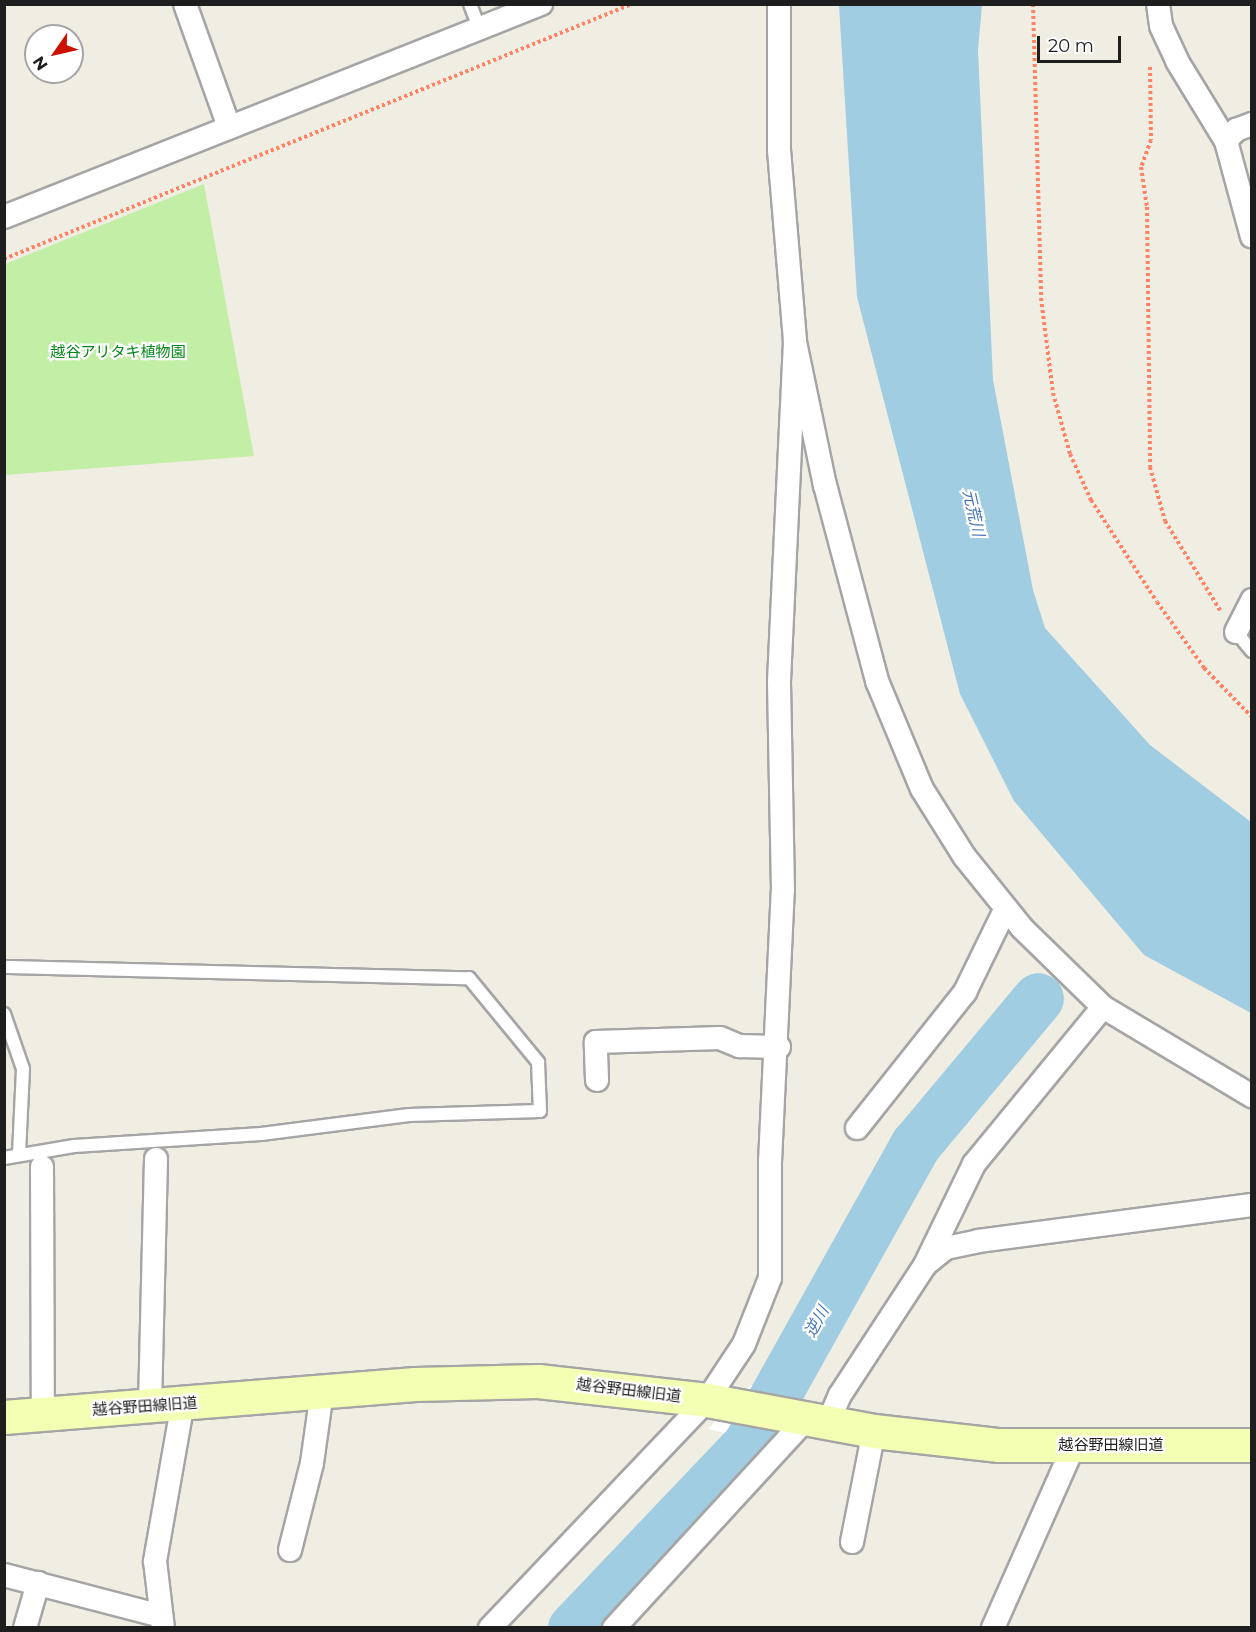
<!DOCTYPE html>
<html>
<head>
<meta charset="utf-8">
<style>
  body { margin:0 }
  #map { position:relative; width:1256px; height:1632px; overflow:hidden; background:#f0ede3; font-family:Montserrat,"Noto Sans JP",sans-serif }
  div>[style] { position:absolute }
  .grass>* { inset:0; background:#c3eea5 }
  .water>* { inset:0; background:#a0cde1 }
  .pier>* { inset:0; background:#fff }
  .river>* { height:51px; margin:-25.5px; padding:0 25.5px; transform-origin:25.5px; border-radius:25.5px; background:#a0cde1 }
  .path>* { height:4px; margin-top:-2px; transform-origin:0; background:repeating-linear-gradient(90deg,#ff8265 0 3px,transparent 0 6px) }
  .roads { filter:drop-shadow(2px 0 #a5a5a5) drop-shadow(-2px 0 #a5a5a5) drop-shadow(0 2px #a5a5a5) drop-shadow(0 -2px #a5a5a5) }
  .lane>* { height:12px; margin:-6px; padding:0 6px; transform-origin:6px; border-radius:6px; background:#fff }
  .street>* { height:22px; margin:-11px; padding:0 11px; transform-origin:11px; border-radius:11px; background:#fff }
  .secondary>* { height:33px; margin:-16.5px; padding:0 16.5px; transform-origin:16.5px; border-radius:16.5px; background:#f5ffb3 }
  span { translate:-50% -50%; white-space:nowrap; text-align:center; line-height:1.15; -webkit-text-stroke:4.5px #fff; paint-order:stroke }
  .park-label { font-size:15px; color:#028618 }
  .street-label { font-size:15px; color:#1e1e1e }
  .water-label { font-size:16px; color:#4273b6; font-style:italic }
  .frame { position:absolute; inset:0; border:6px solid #1e1e1e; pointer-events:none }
  .north { position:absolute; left:24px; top:24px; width:60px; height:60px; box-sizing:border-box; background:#fff; border:2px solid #a5a5a5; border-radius:50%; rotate:236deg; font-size:16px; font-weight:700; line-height:24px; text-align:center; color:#1e1e1e }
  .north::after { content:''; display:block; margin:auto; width:21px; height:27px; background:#c10; clip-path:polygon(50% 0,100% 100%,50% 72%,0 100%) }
  .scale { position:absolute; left:1037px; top:36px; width:84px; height:27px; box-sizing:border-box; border:3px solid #1e1e1e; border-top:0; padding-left:8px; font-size:18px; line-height:21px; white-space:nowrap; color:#1e1e1e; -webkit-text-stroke:4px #fff; paint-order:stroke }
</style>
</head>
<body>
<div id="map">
  <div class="grass">
    <div style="clip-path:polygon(204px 184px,254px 456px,5px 475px,5px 264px)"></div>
  </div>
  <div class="water">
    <div style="clip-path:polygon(839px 5px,982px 5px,978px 50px,993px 380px,1033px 590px,1045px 628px,1150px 745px,1251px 822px,1251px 1013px,1144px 955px,1014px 801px,960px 694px,857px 297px)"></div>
  </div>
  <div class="pier">
    <div style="clip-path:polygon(751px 1385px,812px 1401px,772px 1444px,708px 1429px)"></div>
  </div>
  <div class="river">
    <div style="left:573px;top:1628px;width:254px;rotate:-46.4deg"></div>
    <div style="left:748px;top:1444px;width:344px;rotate:-60.8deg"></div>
    <div style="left:916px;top:1144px;width:190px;rotate:-50.1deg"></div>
  </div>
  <div class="path">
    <div style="left:1033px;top:4px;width:294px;rotate:88.4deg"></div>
    <div style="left:1041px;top:298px;width:96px;rotate:82.8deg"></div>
    <div style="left:1053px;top:393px;width:63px;rotate:74.4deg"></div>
    <div style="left:1070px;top:454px;width:51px;rotate:65.5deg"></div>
    <div style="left:1091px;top:500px;width:121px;rotate:57.1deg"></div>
    <div style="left:1157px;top:602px;width:81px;rotate:54.5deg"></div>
    <div style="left:1204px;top:668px;width:69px;rotate:45.6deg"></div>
    <div style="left:1150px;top:67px;width:73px;rotate:89.2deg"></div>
    <div style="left:1151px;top:140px;width:29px;rotate:110deg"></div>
    <div style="left:1141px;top:167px;width:40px;rotate:81.5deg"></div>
    <div style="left:1147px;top:207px;width:260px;rotate:89.3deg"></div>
    <div style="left:1150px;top:467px;width:56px;rotate:74.5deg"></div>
    <div style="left:1165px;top:521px;width:105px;rotate:58.3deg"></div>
    <div style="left:4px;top:259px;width:678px;rotate:-22.1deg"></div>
  </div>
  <div class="roads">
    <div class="lane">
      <div style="left:470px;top:4px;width:26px;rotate:69deg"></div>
      <div style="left:1236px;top:632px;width:25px;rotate:50deg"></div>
      <div style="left:4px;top:967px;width:465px;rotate:1.4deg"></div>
      <div style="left:469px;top:978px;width:109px;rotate:50.6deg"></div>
      <div style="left:538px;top:1062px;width:49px;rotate:87.7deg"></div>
      <div style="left:540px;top:1111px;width:131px;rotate:178.3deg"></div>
      <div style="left:409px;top:1115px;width:149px;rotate:172.7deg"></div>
      <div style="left:261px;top:1134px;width:187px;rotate:176.3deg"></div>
      <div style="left:74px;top:1146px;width:71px;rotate:170.3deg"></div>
      <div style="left:4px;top:1014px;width:58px;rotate:70.9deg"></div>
      <div style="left:23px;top:1069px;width:85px;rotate:92.7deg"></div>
    </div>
    <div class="street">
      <div style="left:185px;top:4px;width:131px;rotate:70.3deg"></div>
      <div style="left:779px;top:4px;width:146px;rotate:90deg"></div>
      <div style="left:779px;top:150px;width:193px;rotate:85.2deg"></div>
      <div style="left:795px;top:342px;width:146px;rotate:78.2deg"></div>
      <div style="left:825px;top:485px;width:203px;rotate:75.1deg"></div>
      <div style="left:877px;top:681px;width:117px;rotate:67.4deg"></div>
      <div style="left:922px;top:789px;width:79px;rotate:57.9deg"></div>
      <div style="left:964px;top:856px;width:92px;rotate:51.1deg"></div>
      <div style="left:1022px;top:928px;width:113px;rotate:44.3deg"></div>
      <div style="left:1103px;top:1007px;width:174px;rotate:30.9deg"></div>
      <div style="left:1158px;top:4px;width:22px;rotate:82deg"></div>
      <div style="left:1161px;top:26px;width:38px;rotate:65deg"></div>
      <div style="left:1177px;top:61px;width:94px;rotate:58.5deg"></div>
      <div style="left:1226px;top:141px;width:99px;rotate:74.8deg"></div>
      <div style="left:1226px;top:141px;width:15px;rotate:-48deg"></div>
      <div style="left:1236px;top:130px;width:17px;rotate:-21deg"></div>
      <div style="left:4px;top:217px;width:578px;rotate:-21.64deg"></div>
      <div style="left:1236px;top:632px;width:36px;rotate:-63deg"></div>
      <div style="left:597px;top:1080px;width:38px;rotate:-92deg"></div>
      <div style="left:596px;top:1042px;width:124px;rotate:-1.8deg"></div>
      <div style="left:720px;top:1038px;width:21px;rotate:23deg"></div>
      <div style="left:739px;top:1046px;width:40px;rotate:1.4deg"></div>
      <div style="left:857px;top:1128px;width:174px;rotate:-51.5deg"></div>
      <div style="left:965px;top:992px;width:93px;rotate:-64deg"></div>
      <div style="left:42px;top:1167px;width:246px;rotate:89.8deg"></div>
      <div style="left:926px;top:1264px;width:26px;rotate:-39deg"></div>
      <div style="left:946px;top:1248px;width:33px;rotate:-12deg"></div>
      <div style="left:978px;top:1241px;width:276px;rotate:-7.5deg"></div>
      <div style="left:150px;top:1405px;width:246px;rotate:-88.6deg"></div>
      <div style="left:828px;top:1423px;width:30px;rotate:-67deg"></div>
      <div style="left:840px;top:1395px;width:155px;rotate:-56.8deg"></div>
      <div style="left:925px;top:1265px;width:112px;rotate:-64.1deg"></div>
      <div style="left:974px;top:1164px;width:203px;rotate:-50.6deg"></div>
      <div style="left:852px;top:1542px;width:113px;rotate:-78.8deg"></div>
      <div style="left:290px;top:1550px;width:90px;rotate:-75.8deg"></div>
      <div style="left:312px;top:1463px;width:72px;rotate:-82deg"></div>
      <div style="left:4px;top:1575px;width:162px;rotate:14.6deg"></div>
      <div style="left:25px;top:1628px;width:47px;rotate:-73.9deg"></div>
      <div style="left:163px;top:1628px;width:67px;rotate:-96.8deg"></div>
      <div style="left:155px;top:1561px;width:160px;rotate:-80deg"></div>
      <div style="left:490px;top:1628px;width:315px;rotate:-46.4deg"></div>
      <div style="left:707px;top:1400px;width:67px;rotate:-56.5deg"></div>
      <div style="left:744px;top:1344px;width:71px;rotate:-68.5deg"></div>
      <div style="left:770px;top:1278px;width:116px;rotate:-90deg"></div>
      <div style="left:770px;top:1162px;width:271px;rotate:-87.3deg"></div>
      <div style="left:783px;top:891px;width:210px;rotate:-91.1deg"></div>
      <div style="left:779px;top:681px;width:339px;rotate:-87.3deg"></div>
      <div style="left:614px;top:1628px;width:284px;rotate:-47.4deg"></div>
      <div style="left:993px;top:1628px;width:200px;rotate:-66.1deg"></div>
    </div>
    <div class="secondary">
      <div style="left:4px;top:1417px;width:412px;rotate:-4.6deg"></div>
      <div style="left:415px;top:1384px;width:123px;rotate:-1.4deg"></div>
      <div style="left:538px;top:1381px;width:170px;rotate:6.4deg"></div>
      <div style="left:707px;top:1400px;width:170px;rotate:10.5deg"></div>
      <div style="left:874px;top:1431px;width:126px;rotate:6.4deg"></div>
      <div style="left:999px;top:1445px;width:253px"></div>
    </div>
  </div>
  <div class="park-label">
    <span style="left:118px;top:352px">越谷アリタキ植物園</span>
  </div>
  <div class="street-label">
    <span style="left:629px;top:1390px;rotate:7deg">越谷野田線旧道</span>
    <span style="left:145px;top:1406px;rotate:-4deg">越谷野田線旧道</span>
    <span style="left:1111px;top:1445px">越谷野田線旧道</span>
  </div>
  <div class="water-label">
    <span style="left:973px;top:513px;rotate:77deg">元荒川</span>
    <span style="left:817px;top:1322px;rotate:-61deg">逆川</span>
  </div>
  <div class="frame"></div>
  <div class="north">N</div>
  <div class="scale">20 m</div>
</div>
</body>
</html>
